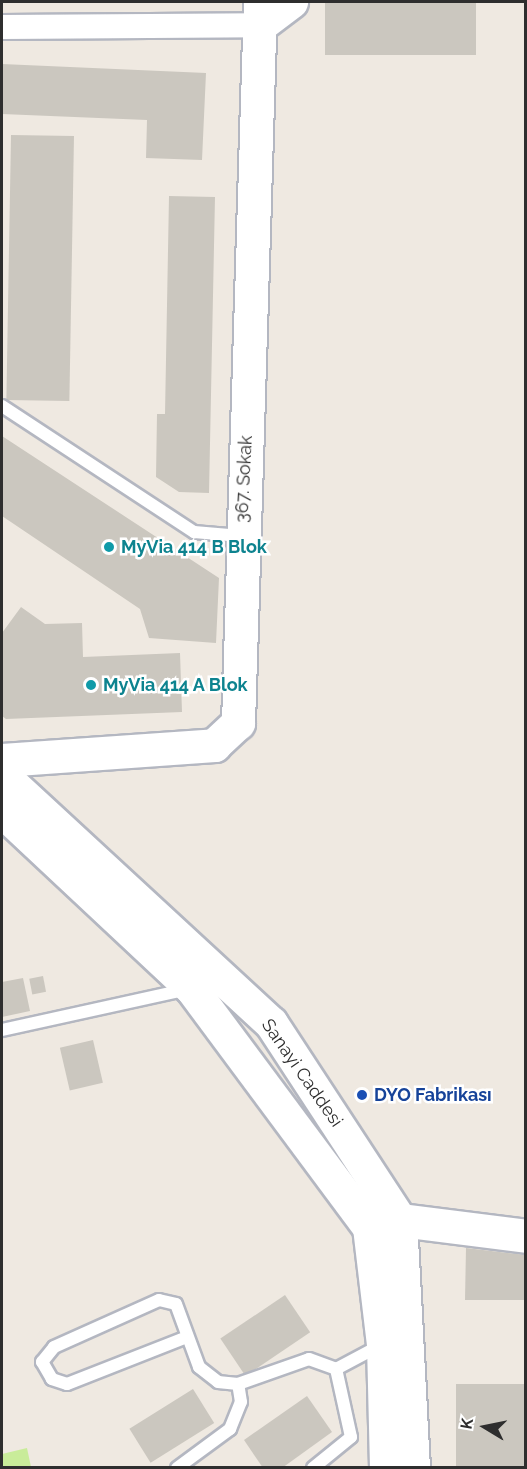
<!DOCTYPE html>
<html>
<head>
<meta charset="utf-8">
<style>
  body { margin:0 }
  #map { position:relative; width:527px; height:1469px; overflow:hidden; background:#efe9e1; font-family:Raleway,sans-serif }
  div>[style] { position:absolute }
  .pitch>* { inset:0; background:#c9ec9a }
  .building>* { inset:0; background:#cbc7bf; transform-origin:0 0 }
  .roads { filter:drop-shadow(2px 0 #b4b7c1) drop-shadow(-2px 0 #b4b7c1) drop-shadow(0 2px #b4b7c1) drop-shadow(0 -2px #b4b7c1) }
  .lane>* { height:12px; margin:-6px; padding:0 6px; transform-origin:6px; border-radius:6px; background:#fff }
  .street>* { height:24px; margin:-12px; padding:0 12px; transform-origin:12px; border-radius:12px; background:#fff }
  .secondary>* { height:33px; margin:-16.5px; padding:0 16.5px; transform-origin:16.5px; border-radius:16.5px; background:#fff }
  .dots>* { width:16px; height:16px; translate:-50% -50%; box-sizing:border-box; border:3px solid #fff; border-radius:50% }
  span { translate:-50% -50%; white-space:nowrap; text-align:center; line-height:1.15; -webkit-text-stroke:5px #fff; paint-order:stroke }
  .street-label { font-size:18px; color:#2e2e2e }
  .culture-label { font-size:18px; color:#0d838f; font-weight:700 }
  .left { translate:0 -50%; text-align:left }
  .transit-label { font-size:18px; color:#164399; font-weight:700 }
  .frame { position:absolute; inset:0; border:3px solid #2e2e2e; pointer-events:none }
  .north { position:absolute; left:455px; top:1397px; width:60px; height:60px; -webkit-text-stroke:4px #fff; paint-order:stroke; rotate:280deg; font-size:16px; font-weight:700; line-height:24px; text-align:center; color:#2e2e2e }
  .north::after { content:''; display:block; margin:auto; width:21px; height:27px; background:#2e2e2e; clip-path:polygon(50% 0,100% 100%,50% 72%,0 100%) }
</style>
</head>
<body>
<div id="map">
  <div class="pitch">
    <div style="clip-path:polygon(27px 1448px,31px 1467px,2px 1467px,2px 1454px)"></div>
  </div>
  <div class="building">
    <div style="left:325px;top:2px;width:151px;height:53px"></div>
    <div style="clip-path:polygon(2px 64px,206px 73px,202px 160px,146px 158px,147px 120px,2px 114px)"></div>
    <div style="left:11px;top:135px;width:63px;height:265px;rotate:1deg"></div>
    <div style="clip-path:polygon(169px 196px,215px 197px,209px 493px,179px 492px,156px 477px,157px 414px,165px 414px)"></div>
    <div style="clip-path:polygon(2px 436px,219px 578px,216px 643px,149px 638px,140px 609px,2px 516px)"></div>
    <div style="clip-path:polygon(21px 607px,45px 624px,82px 623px,83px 657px,180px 653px,182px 712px,6px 719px,2px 716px,2px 633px)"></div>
    <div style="left:43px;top:976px;width:16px;height:14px;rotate:79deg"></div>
    <div style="clip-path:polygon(23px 978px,30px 1011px,2px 1017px,2px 982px)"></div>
    <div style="left:93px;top:1040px;width:44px;height:34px;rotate:77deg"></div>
    <div style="clip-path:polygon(466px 1248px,526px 1255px,526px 1300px,465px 1300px)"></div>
    <div style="left:285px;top:1295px;width:45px;height:78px;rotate:56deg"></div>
    <div style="left:526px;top:1384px;width:84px;height:70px;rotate:90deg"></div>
    <div style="left:193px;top:1389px;width:40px;height:75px;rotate:58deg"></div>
    <div style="clip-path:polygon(307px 1396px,332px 1432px,282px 1468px,263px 1468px,244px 1440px)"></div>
  </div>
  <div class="roads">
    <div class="lane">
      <div style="left:2px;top:406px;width:230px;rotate:33.3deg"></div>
      <div style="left:194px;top:532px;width:47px;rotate:4.9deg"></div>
      <div style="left:2px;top:1030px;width:190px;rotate:-12.4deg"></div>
      <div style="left:187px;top:1337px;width:129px;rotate:158.6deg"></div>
      <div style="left:67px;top:1384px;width:16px;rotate:-162deg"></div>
      <div style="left:52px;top:1379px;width:20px;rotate:-120deg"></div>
      <div style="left:42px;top:1362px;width:19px;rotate:-51deg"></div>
      <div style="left:54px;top:1347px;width:115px;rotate:-24.1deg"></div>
      <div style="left:159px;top:1300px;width:17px;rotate:13deg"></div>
      <div style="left:176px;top:1304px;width:67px;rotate:69.9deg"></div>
      <div style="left:199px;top:1367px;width:24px;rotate:38deg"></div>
      <div style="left:218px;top:1382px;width:20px;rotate:6deg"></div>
      <div style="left:238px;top:1384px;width:75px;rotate:-19.4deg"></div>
      <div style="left:309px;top:1359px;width:29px;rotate:20deg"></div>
      <div style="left:336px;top:1369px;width:49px;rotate:-28.1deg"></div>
      <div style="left:177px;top:1468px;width:66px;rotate:-36.3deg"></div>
      <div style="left:230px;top:1429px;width:29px;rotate:-68deg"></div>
      <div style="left:241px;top:1402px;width:18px;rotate:-99deg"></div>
      <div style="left:313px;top:1468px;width:49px;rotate:-39.2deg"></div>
      <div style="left:351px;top:1437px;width:70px;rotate:-102.4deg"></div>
    </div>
    <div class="street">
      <div style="left:2px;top:27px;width:258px;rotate:-0.4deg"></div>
    </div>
    <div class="secondary">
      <div style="left:260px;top:25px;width:39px;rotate:-37deg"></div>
      <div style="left:2px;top:760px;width:213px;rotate:-4deg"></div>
      <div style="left:214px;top:745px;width:33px;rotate:-43deg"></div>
      <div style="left:238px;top:723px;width:721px;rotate:-88.25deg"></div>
      <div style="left:2px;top:775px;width:366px;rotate:42.7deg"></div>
      <div style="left:271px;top:1023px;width:235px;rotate:56.8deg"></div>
      <div style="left:400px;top:1220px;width:248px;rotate:87deg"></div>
      <div style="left:2px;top:811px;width:260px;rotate:43.1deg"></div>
      <div style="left:192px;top:989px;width:297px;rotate:53.4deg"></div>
      <div style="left:369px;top:1227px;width:118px;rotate:83.2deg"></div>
      <div style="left:383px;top:1344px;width:124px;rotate:88.6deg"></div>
      <div style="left:380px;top:1225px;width:21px;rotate:-14deg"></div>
      <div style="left:400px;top:1220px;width:127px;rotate:7.2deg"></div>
    </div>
  </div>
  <div class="dots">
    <div style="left:109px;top:547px;background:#0f9aa8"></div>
    <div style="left:91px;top:685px;background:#0f9aa8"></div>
    <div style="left:362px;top:1095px;background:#1a4fb4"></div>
  </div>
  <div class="street-label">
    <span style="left:244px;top:479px;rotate:-87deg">367. Sokak</span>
    <span style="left:302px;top:1073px;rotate:55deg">Sanayi Caddesi</span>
  </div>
  <div class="culture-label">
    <span class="left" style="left:121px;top:547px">MyVia 414 B Blok</span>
    <span class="left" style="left:103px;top:685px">MyVia 414 A Blok</span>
  </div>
  <div class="transit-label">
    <span class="left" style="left:374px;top:1095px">DYO Fabrikası</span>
  </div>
  <div class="frame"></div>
  <div class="north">K</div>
</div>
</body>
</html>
